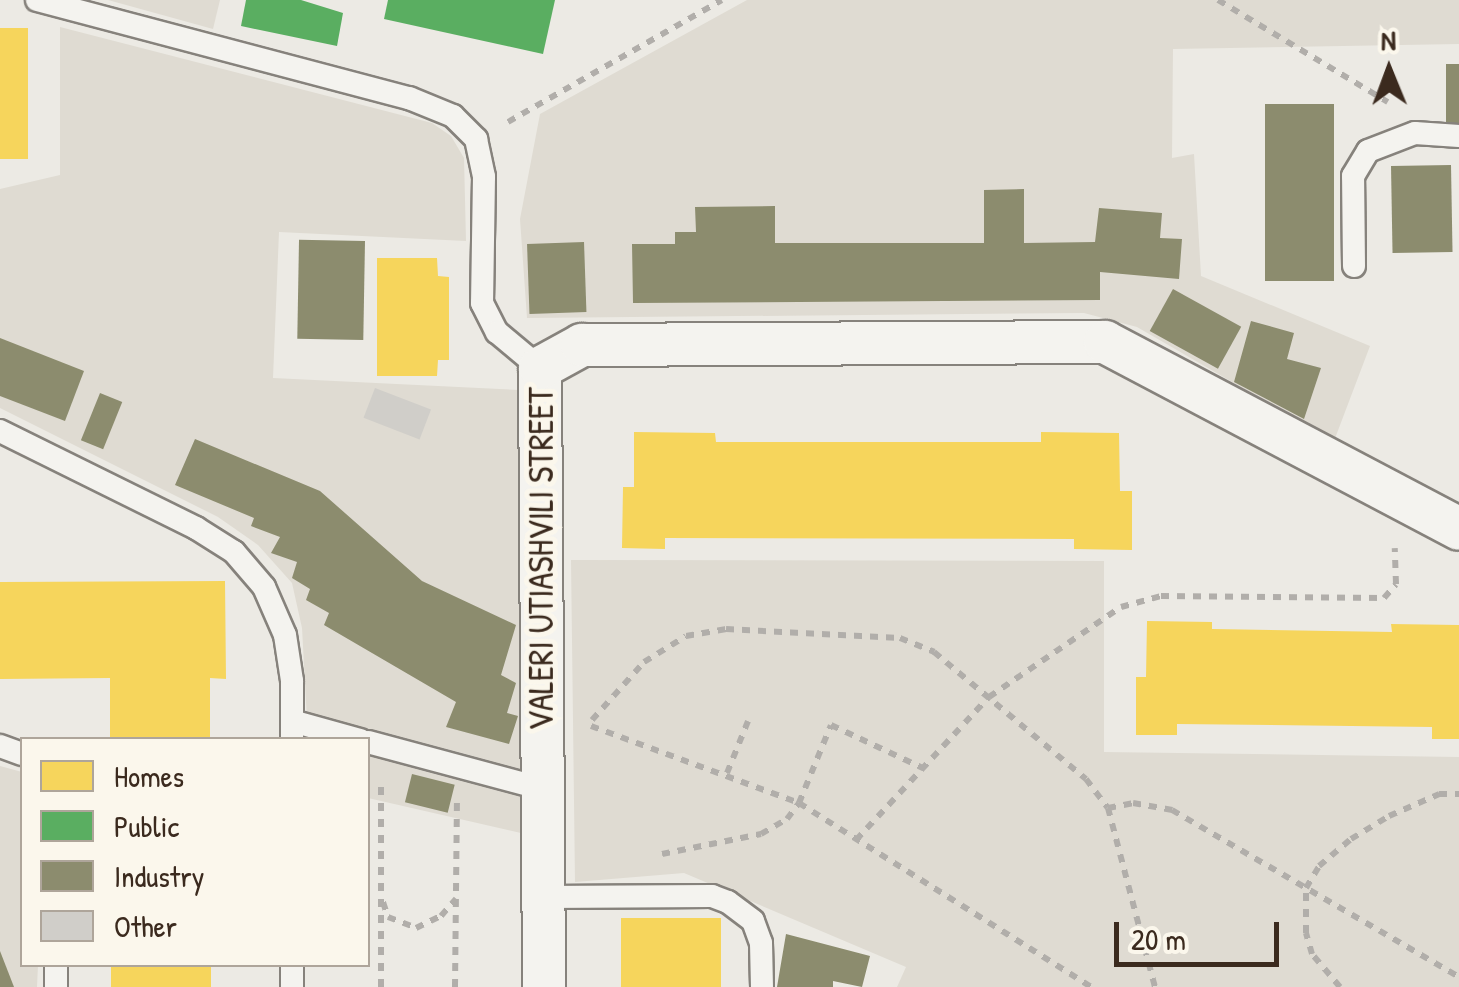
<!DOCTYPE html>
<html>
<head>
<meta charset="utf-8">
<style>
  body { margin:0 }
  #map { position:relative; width:1459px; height:987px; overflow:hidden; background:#eceae4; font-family:"Patrick Hand",sans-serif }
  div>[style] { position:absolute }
  .built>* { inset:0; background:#dfdbd2 }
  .homes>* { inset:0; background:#f6d55c; transform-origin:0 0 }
  .public>* { inset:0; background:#5aae61 }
  .industry>* { inset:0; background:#8c8c6e; transform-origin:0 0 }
  .building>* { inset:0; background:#d0cec9; transform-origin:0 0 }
  .path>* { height:6px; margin-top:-3px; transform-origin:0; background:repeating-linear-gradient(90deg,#b1aeaa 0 8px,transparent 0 16px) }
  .roads { filter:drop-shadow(2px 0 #86827c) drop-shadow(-2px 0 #86827c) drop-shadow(0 2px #86827c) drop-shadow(0 -2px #86827c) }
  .lane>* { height:22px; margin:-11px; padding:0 11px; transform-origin:11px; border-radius:11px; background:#f4f3ef }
  .street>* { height:42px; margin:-21px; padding:0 21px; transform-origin:21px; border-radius:21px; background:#f4f3ef }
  span { translate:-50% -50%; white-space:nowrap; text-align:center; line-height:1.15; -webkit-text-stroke:10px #fbf7ec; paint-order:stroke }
  .street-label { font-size:35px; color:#3b2a1e }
  .legend { position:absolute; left:20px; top:737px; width:350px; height:230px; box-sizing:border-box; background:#fbf7ec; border:2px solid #aea59a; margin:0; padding:12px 18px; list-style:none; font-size:30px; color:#3b2a1e }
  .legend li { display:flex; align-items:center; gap:20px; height:50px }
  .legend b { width:50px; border:2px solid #aea59a }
  .north { position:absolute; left:1339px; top:20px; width:100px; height:100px; -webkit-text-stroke:8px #fbf7ec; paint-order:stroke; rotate:359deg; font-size:28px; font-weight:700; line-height:40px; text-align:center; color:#3b2a1e }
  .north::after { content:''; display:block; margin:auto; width:35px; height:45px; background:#3b2a1e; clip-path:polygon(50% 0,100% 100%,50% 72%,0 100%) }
  .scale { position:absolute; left:1114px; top:922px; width:165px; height:45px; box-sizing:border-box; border:5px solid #3b2a1e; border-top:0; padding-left:12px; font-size:30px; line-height:35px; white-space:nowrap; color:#3b2a1e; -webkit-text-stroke:8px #fbf7ec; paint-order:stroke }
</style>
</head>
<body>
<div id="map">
  <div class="built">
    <div style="clip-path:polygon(108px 0,220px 0,213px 29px)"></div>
    <div style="clip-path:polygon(747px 0,1459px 0,1459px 44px,1173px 49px,1172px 158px,1194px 154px,1201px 276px,1370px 346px,1334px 441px,1137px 327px,1084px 313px,527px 318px,520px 219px,540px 114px)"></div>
    <div style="clip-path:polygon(60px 27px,432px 123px,451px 136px,464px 158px,466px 241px,279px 232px,273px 378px,518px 390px,525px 834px,368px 798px,368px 740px,308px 739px,302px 628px,292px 583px,258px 545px,218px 517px,0 408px,0 189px,60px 175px)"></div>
    <div style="clip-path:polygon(571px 560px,1104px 561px,1104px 752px,1459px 757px,1459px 987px,897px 987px,906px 967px,684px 873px,575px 882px)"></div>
    <div style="clip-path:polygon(0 766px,22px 772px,22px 964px,38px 965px,37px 987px,0 987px)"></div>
  </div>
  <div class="homes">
    <div style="left:0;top:28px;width:28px;height:131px"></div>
    <div style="clip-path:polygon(377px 258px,437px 258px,438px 276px,449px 277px,449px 360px,438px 360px,437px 376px,377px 376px)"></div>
    <div style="clip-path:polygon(634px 432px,715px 433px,716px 442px,1041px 442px,1041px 432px,1119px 433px,1120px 491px,1132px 491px,1132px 550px,1074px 549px,1074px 539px,665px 538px,665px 549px,622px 548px,623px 487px,634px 487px)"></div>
    <div style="clip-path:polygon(225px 581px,226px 679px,210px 678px,210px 740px,110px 740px,110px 678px,0 679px,0 582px)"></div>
    <div style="clip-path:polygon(1147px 621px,1212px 622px,1212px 629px,1392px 632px,1391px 624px,1459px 625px,1459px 739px,1432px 739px,1432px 727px,1177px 724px,1177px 735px,1136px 735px,1136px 677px,1146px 677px)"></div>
    <div style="left:721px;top:918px;width:69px;height:100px;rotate:90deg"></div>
    <div style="left:111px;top:964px;width:100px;height:23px"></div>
  </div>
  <div class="public">
    <div style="clip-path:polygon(246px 0,301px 0,343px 13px,337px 46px,241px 26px)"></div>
    <div style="clip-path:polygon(388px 0,555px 0,543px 54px,384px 19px)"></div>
  </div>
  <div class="industry">
    <div style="left:1446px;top:64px;width:13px;height:62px"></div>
    <div style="left:1265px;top:104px;width:69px;height:177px"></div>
    <div style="left:1451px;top:165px;width:87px;height:60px;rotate:89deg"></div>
    <div style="clip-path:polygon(1024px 189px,1024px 243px,1095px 242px,1099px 208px,1162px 213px,1160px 238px,1182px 239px,1179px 279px,1100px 272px,1100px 300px,633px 303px,632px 244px,675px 244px,675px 232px,696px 232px,695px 207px,775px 206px,775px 243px,984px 243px,984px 190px)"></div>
    <div style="left:365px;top:241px;width:99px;height:66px;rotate:91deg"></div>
    <div style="left:584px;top:242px;width:70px;height:57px;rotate:88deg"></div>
    <div style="left:1173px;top:289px;width:78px;height:48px;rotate:29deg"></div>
    <div style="clip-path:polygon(1251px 321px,1294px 333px,1287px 359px,1321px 368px,1304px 419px,1234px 382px)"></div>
    <div style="clip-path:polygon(0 338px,84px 371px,65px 421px,0 396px)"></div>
    <div style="left:100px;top:393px;width:24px;height:51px;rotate:22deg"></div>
    <div style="clip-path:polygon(195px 439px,320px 491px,422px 581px,516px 625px,501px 675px,516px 683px,507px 713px,518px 716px,509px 744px,446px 727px,456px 702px,324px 625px,329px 613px,306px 600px,310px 589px,292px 578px,297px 562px,271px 553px,280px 537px,251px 526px,254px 518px,175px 485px)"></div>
    <div style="left:412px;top:774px;width:44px;height:29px;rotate:14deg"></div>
    <div style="clip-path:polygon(786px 934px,870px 956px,862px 987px,833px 981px,833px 987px,777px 987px)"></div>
    <div style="clip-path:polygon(0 951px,14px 987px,0 987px)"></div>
  </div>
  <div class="building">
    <div style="left:375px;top:388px;width:60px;height:32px;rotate:21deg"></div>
  </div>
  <div class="path">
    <div style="left:1218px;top:0;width:198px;rotate:31deg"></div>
    <div style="left:508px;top:122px;width:246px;rotate:-29.7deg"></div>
    <div style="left:592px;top:720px;width:78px;rotate:-48.1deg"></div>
    <div style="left:644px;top:662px;width:49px;rotate:-31.8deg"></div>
    <div style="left:686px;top:636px;width:41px;rotate:-9.9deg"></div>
    <div style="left:726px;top:629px;width:174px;rotate:3deg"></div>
    <div style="left:900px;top:638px;width:37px;rotate:22deg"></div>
    <div style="left:934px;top:652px;width:198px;rotate:39.9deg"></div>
    <div style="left:1086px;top:779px;width:36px;rotate:53deg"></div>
    <div style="left:1108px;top:808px;width:185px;rotate:75.3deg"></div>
    <div style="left:591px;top:726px;width:222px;rotate:20.3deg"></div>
    <div style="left:799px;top:803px;width:345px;rotate:32.2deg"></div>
    <div style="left:727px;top:773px;width:56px;rotate:-68deg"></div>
    <div style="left:1108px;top:808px;width:25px;rotate:-11deg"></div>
    <div style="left:1133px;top:803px;width:40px;rotate:10deg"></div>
    <div style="left:1172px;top:810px;width:332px;rotate:30.2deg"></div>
    <div style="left:856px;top:840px;width:195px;rotate:-47.1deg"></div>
    <div style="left:989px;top:697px;width:160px;rotate:-34.3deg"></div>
    <div style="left:1121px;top:607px;width:41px;rotate:-15.4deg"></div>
    <div style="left:1161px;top:596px;width:223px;rotate:0.5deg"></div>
    <div style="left:1384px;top:598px;width:18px;rotate:-49deg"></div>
    <div style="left:1396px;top:584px;width:36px;rotate:-92deg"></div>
    <div style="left:662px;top:854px;width:101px;rotate:-11.4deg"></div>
    <div style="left:761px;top:834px;width:30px;rotate:-30deg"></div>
    <div style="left:787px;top:819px;width:20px;rotate:-53deg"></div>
    <div style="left:799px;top:803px;width:84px;rotate:-67.7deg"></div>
    <div style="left:831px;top:725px;width:102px;rotate:25.1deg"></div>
    <div style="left:383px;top:902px;width:16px;rotate:72deg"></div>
    <div style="left:388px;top:917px;width:30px;rotate:21deg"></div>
    <div style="left:416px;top:928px;width:28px;rotate:-26deg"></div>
    <div style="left:441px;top:916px;width:23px;rotate:-49deg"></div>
    <div style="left:381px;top:987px;width:201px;rotate:-90deg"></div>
    <div style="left:455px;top:987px;width:184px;rotate:-89.4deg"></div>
    <div style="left:1340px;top:987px;width:43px;rotate:-130.3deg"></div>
    <div style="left:1312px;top:954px;width:22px;rotate:-106deg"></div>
    <div style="left:1306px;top:933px;width:45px;rotate:-90deg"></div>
    <div style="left:1306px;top:888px;width:26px;rotate:-59deg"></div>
    <div style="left:1319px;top:866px;width:42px;rotate:-40.2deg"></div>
    <div style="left:1351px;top:839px;width:44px;rotate:-31.2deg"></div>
    <div style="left:1389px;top:816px;width:55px;rotate:-23.7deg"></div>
    <div style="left:1439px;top:794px;width:20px"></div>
  </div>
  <div class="roads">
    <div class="lane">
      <div style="left:37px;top:0;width:385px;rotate:14.8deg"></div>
      <div style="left:409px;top:98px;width:48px;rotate:22.2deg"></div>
      <div style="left:453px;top:116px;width:33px;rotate:45deg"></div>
      <div style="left:476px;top:139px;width:39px;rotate:78deg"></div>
      <div style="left:484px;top:177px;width:126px;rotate:90.9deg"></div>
      <div style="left:482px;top:303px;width:33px;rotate:63deg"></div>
      <div style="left:497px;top:332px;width:56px;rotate:39.9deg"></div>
      <div style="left:1354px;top:266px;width:90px;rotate:-90.6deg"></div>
      <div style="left:1353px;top:176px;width:29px;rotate:-59deg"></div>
      <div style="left:1368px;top:151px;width:50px;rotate:-21deg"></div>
      <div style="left:1415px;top:133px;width:44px;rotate:3.9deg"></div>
      <div style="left:0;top:431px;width:219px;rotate:26.3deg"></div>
      <div style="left:196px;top:528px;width:45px;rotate:32.3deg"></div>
      <div style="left:234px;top:552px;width:46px;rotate:49.4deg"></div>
      <div style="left:264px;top:587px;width:52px;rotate:66.4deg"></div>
      <div style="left:285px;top:635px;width:47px;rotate:81.3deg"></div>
      <div style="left:292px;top:681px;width:59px;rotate:90deg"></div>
      <div style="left:292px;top:721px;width:71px;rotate:15.6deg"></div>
      <div style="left:368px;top:742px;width:181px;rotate:15deg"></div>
      <div style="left:0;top:746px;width:23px;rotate:20deg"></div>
      <div style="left:544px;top:897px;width:168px;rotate:-0.3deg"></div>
      <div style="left:712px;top:896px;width:17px;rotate:21deg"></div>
      <div style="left:728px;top:902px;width:31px;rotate:37deg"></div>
      <div style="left:753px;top:921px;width:23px;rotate:70deg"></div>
      <div style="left:761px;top:943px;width:44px;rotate:88.7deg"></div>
      <div style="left:56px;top:964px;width:23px;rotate:90deg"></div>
      <div style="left:292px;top:964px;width:23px;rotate:90deg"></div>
    </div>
    <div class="street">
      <div style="left:544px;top:987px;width:619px;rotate:-90.37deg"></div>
      <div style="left:540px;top:368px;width:48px;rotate:-28.7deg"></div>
      <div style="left:582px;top:345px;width:523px;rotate:-0.33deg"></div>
      <div style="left:1105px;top:342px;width:400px;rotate:27.8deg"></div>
    </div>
  </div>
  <div class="street-label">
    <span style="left:541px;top:559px;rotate:-90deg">VALERI UTIASHVILI STREET</span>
  </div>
  <ul class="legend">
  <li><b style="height:28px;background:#f6d55c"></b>Homes</li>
  <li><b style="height:28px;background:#5aae61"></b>Public</li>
  <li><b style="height:28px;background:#8c8c6e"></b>Industry</li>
  <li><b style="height:28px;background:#d0cec9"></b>Other</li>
  </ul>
  <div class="north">N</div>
  <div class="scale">20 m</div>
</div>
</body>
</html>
